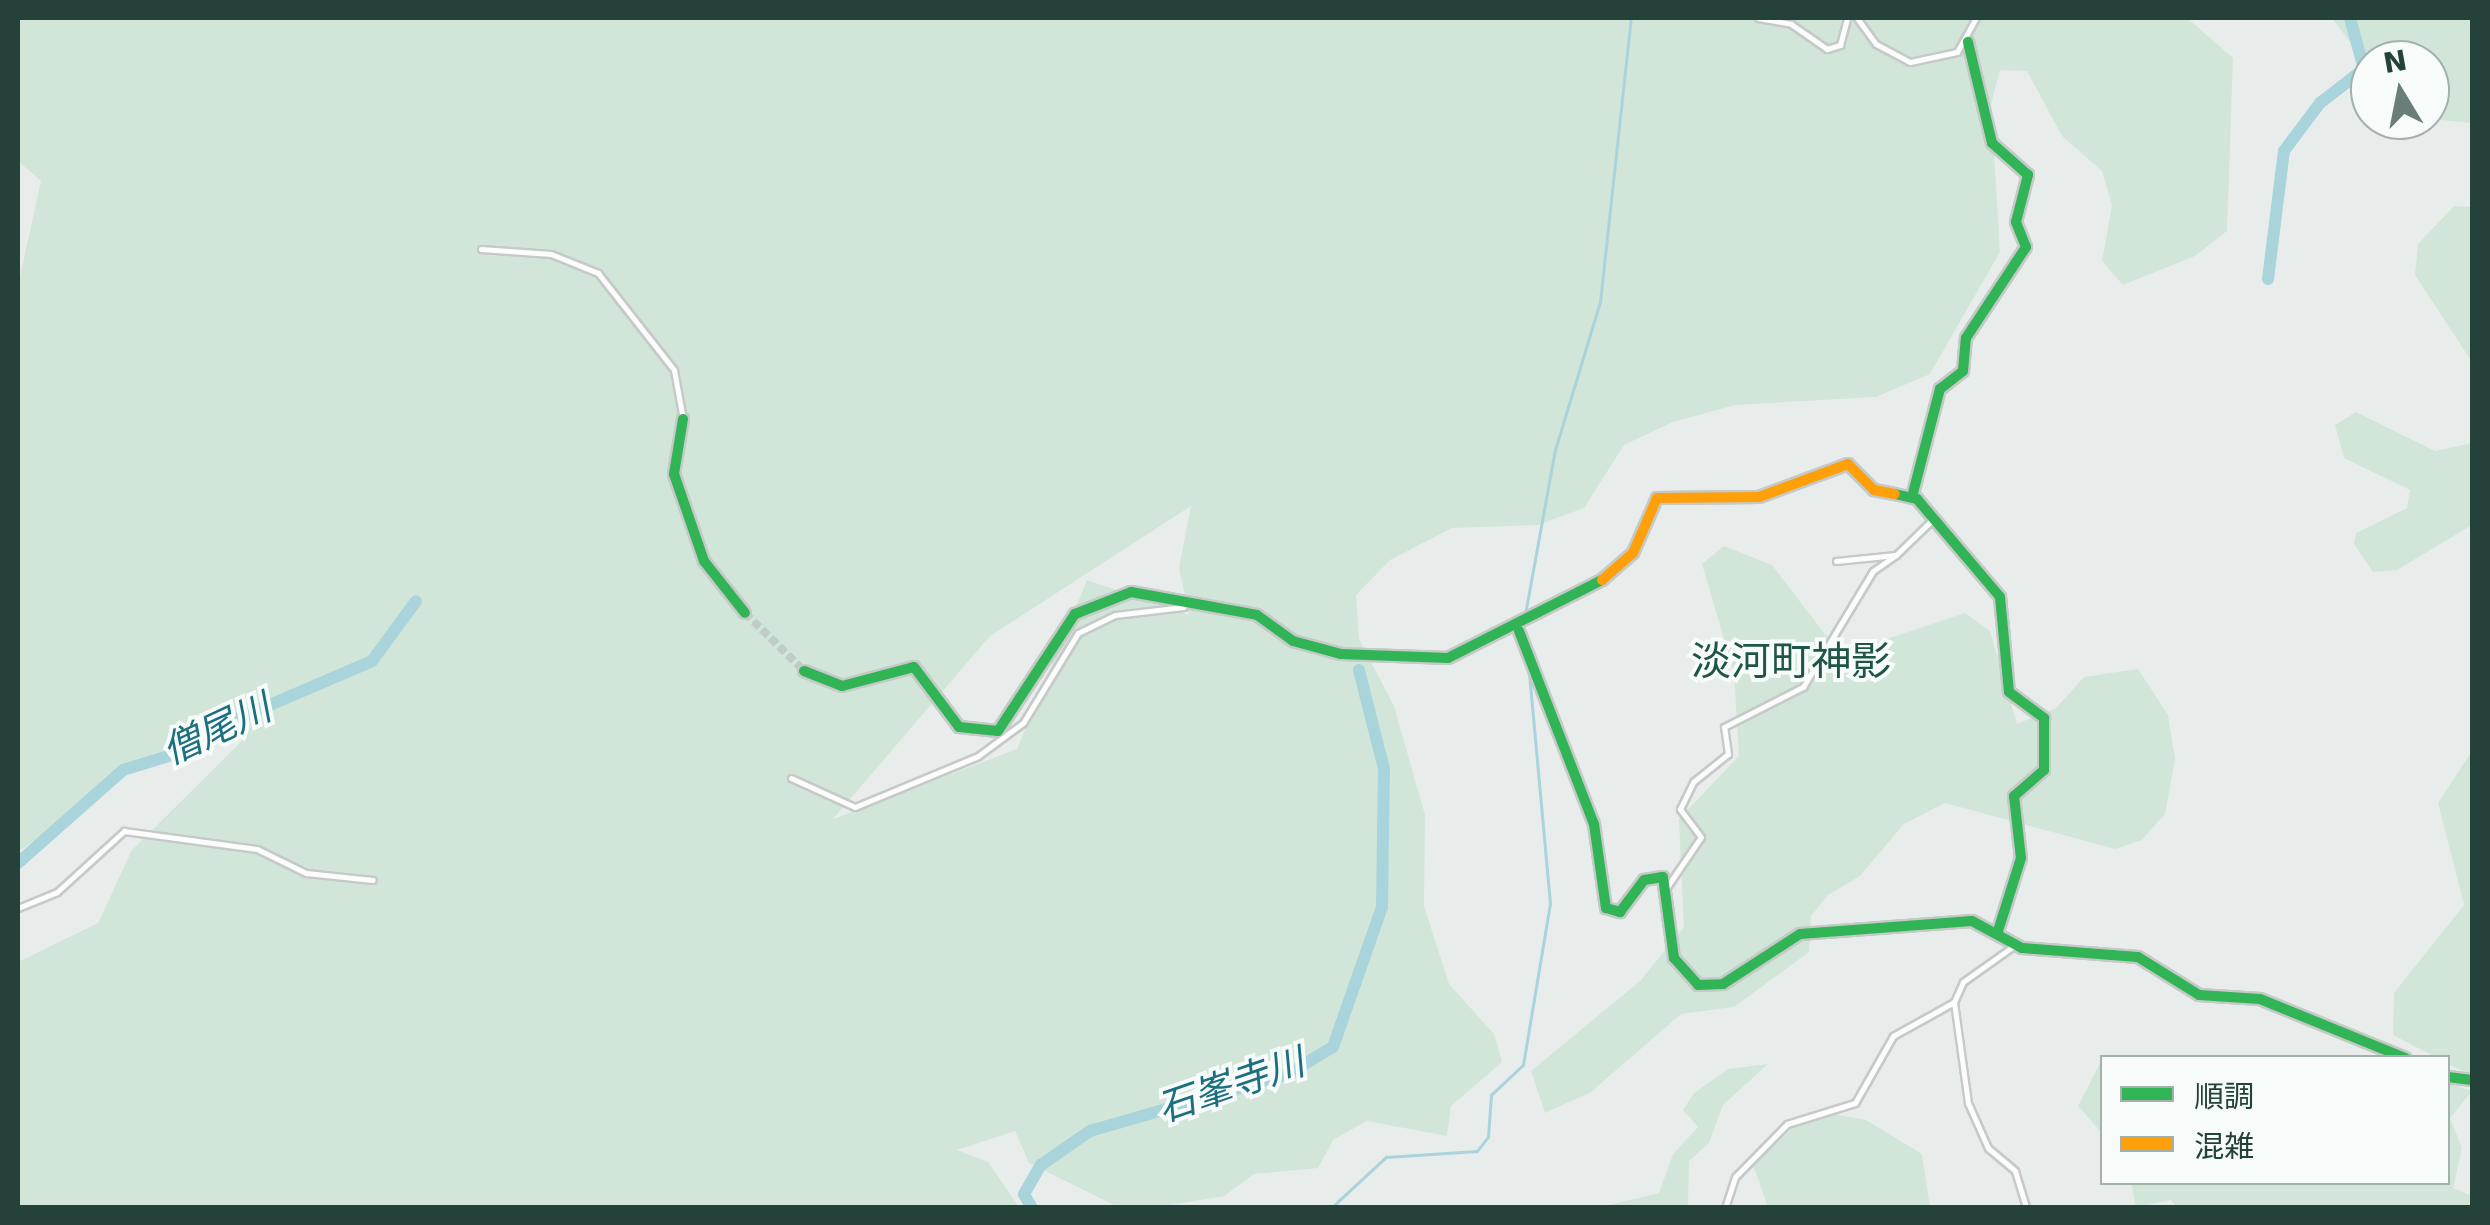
<!DOCTYPE html>
<html>
<head>
<meta charset="utf-8">
<style>
  body { margin:0 }
  #map { position:relative; width:2490px; height:1225px; overflow:hidden; background:#e8edeb; font-family:"DejaVu Sans","Noto Sans JP",sans-serif }
  div>[style] { position:absolute }
  .green>* { inset:0; background:#d1e6d8 }
  .stream>* { height:2.5px; margin:-1.25px; padding:0 1.25px; transform-origin:1.25px; border-radius:1.25px; background:#a9d4db }
  .river>* { height:12px; margin:-6px; padding:0 6px; transform-origin:6px; border-radius:6px; background:#a9d4db }
  .secondary-tunnel>* { height:8px; margin-top:-4px; transform-origin:0; background:repeating-linear-gradient(90deg,#c1cbc8 0 8px,transparent 0 12px) }
  .roads { filter:drop-shadow(2px 0 #c5cac8) drop-shadow(-2px 0 #c5cac8) drop-shadow(0 2px #c5cac8) drop-shadow(0 -2px #c5cac8) }
  .street>* { height:5px; margin:-2.5px; padding:0 2.5px; transform-origin:2.5px; border-radius:2.5px; background:#fcfcfc }
  .fast>* { height:10px; margin:-5px; padding:0 5px; transform-origin:5px; border-radius:5px; background:#30b455 }
  .slow>* { height:10px; margin:-5px; padding:0 5px; transform-origin:5px; border-radius:5px; background:#ff9f0a }
  span { translate:-50% -50%; white-space:nowrap; text-align:center; line-height:1.15; -webkit-text-stroke:8px #f7fbf9; paint-order:stroke }
  .water-label { font-size:38px; color:#1c6f80; font-style:italic }
  .quarter-label { font-size:40px; color:#1f5548 }
  .frame { position:absolute; inset:0; border:20px solid #24423a; pointer-events:none }
  .legend { position:absolute; left:2100px; top:1055px; width:350px; height:130px; box-sizing:border-box; background:#f7fbf9; border:2px solid #a3b1ad; margin:0; padding:12px 18px; list-style:none; font-size:30px; color:#24423a }
  .legend li { display:flex; align-items:center; gap:20px; height:50px }
  .legend b { width:50px; border:2px solid #a3b1ad }
  .north { position:absolute; left:2350px; top:40px; width:100px; height:100px; box-sizing:border-box; background:#f7fbf9; border:2px solid #a3b1ad; border-radius:50%; rotate:350deg; font-size:28px; font-weight:700; line-height:40px; text-align:center; color:#24423a }
  .north::after { content:''; display:block; margin:auto; width:35px; height:45px; background:#697e78; clip-path:polygon(50% 0,100% 100%,50% 72%,0 100%) }
</style>
</head>
<body>
<div id="map">
  <div class="green">
    <div style="clip-path:polygon(evenodd,18px 18px,2187px 18px,2233px 58px,2227px 231px,2195px 256px,2123px 285px,2102px 261px,2112px 205px,2102px 171px,2062px 136px,2027px 71px,2000px 70px,1991px 104px,2000px 252px,1930px 374px,1876px 397px,1735px 405px,1673px 422px,1624px 445px,1584px 508px,1538px 525px,1452px 528px,1390px 560px,1356px 595px,1359px 639px,1394px 706px,1425px 815px,1424px 906px,1449px 984px,1494px 1034px,1502px 1062px,1451px 1106px,1447px 1136px,1367px 1121px,1333px 1140px,1318px 1168px,1254px 1174px,1224px 1196px,1159px 1207px,1118px 1207px,1029px 1163px,1015px 1131px,957px 1150px,988px 1162px,1019px 1207px,18px 1207px,18px 962px,98px 923px,132px 850px,247px 736px,120px 768px,94px 799px,18px 852px,18px 285px,41px 181px,18px 161px,18px 18px,1191px 506px,1179px 568px,1189px 615px,1087px 580px,1017px 749px,833px 819px,990px 636px,1191px 506px)"></div>
    <div style="clip-path:polygon(2332px 18px,2472px 18px,2472px 123px,2430px 119px,2430px 60px,2370px 60px,2370px 69px)"></div>
    <div style="clip-path:polygon(2454px 206px,2472px 207px,2472px 362px,2415px 275px,2418px 244px)"></div>
    <div style="clip-path:polygon(2356px 412px,2435px 451px,2472px 443px,2472px 525px,2397px 570px,2373px 572px,2354px 544px,2356px 533px,2407px 508px,2410px 490px,2344px 458px,2335px 425px)"></div>
    <div style="clip-path:polygon(1724px 546px,1772px 565px,1847px 663px,1866px 646px,1965px 613px,1990px 631px,2017px 724px,2056px 708px,2084px 677px,2138px 669px,2168px 715px,2175px 759px,2165px 814px,2142px 840px,2115px 849px,1945px 803px,1904px 824px,1860px 876px,1828px 895px,1811px 916px,1809px 952px,1734px 1007px,1681px 1014px,1591px 1092px,1545px 1113px,1531px 1071px,1640px 981px,1684px 927px,1679px 819px,1739px 756px,1734px 673px,1702px 564px)"></div>
    <div style="clip-path:polygon(2472px 751px,2472px 1076px,2393px 1035px,2394px 993px,2464px 905px,2438px 803px)"></div>
    <div style="clip-path:polygon(2102px 1059px,2102px 1133px,2078px 1106px)"></div>
    <div style="clip-path:polygon(1768px 1064px,1723px 1105px,1709px 1143px,1689px 1161px,1688px 1207px,1600px 1207px,1659px 1193px,1673px 1154px,1698px 1127px,1683px 1110px,1694px 1093px,1728px 1069px)"></div>
    <div style="clip-path:polygon(2448px 1083px,2472px 1091px,2450px 1118px,2462px 1148px,2453px 1188px,2472px 1196px,2472px 1207px,2177px 1208px,2171px 1200px,2136px 1207px,2131px 1183px,2448px 1182px)"></div>
    <div style="clip-path:polygon(1832px 1114px,1866px 1120px,1922px 1154px,1930px 1207px,1768px 1207px,1753px 1165px,1794px 1127px)"></div>
  </div>
  <div class="stream">
    <div style="left:1524px;top:620px;width:173px;rotate:-79.7deg"></div>
    <div style="left:1555px;top:450px;width:155px;rotate:-73.1deg"></div>
    <div style="left:1600px;top:302px;width:286px;rotate:-83.8deg"></div>
    <div style="left:1331px;top:1208px;width:75px;rotate:-42.8deg"></div>
    <div style="left:1386px;top:1157px;width:91px;rotate:-3.8deg"></div>
    <div style="left:1477px;top:1151px;width:18px;rotate:-52deg"></div>
    <div style="left:1488px;top:1137px;width:42px;rotate:-85.9deg"></div>
    <div style="left:1491px;top:1095px;width:44px;rotate:-43.2deg"></div>
    <div style="left:1523px;top:1065px;width:163px;rotate:-80.5deg"></div>
    <div style="left:1550px;top:904px;width:243px;rotate:-95.2deg"></div>
  </div>
  <div class="river">
    <div style="left:2268px;top:279px;width:129px;rotate:-82.9deg"></div>
    <div style="left:2284px;top:151px;width:60px;rotate:-53.1deg"></div>
    <div style="left:2320px;top:103px;width:56px;rotate:-37.7deg"></div>
    <div style="left:2364px;top:69px;width:53px;rotate:-105.4deg"></div>
    <div style="left:18px;top:863px;width:140px;rotate:-41.5deg"></div>
    <div style="left:123px;top:770px;width:65px;rotate:-17deg"></div>
    <div style="left:185px;top:751px;width:24px;rotate:-45deg"></div>
    <div style="left:202px;top:734px;width:185px;rotate:-23.2deg"></div>
    <div style="left:372px;top:661px;width:74px;rotate:-53.7deg"></div>
    <div style="left:1032px;top:1208px;width:16px;rotate:-120deg"></div>
    <div style="left:1024px;top:1194px;width:34px;rotate:-60deg"></div>
    <div style="left:1041px;top:1165px;width:60px;rotate:-34.8deg"></div>
    <div style="left:1090px;top:1131px;width:206px;rotate:-16.1deg"></div>
    <div style="left:1288px;top:1074px;width:52px;rotate:-31deg"></div>
    <div style="left:1333px;top:1047px;width:148px;rotate:-70.7deg"></div>
    <div style="left:1382px;top:907px;width:138px;rotate:-89.2deg"></div>
    <div style="left:1384px;top:769px;width:102px;rotate:-104.2deg"></div>
  </div>
  <div class="secondary-tunnel">
    <div style="left:745px;top:613px;width:83px;rotate:44.5deg"></div>
  </div>
  <div class="roads">
    <div class="street">
      <div style="left:1758px;top:18px;width:34px;rotate:10deg"></div>
      <div style="left:1791px;top:24px;width:44px;rotate:34.8deg"></div>
      <div style="left:1827px;top:49px;width:14px;rotate:-17deg"></div>
      <div style="left:1840px;top:45px;width:28px;rotate:-75deg"></div>
      <div style="left:1857px;top:18px;width:32px;rotate:54deg"></div>
      <div style="left:1876px;top:44px;width:38px;rotate:28deg"></div>
      <div style="left:1910px;top:62px;width:48px;rotate:-12deg"></div>
      <div style="left:1957px;top:52px;width:39px;rotate:-61deg"></div>
      <div style="left:481px;top:249px;width:70px;rotate:4.1deg"></div>
      <div style="left:551px;top:254px;width:51px;rotate:22deg"></div>
      <div style="left:598px;top:273px;width:123px;rotate:51.9deg"></div>
      <div style="left:674px;top:370px;width:50px;rotate:79.6deg"></div>
      <div style="left:1836px;top:561px;width:60px;rotate:-5.7deg"></div>
      <div style="left:1896px;top:555px;width:50px;rotate:-44.2deg"></div>
      <div style="left:791px;top:778px;width:70px;rotate:24.4deg"></div>
      <div style="left:855px;top:807px;width:133px;rotate:-22.5deg"></div>
      <div style="left:978px;top:756px;width:56px;rotate:-36.3deg"></div>
      <div style="left:1023px;top:723px;width:105px;rotate:-58.6deg"></div>
      <div style="left:1078px;top:633px;width:41px;rotate:-25.9deg"></div>
      <div style="left:1115px;top:615px;width:69px;rotate:-6.6deg"></div>
      <div style="left:1667px;top:887px;width:60px;rotate:-55.8deg"></div>
      <div style="left:1701px;top:837px;width:35px;rotate:-127deg"></div>
      <div style="left:1680px;top:809px;width:30px;rotate:-64deg"></div>
      <div style="left:1693px;top:782px;width:45px;rotate:-38.7deg"></div>
      <div style="left:1728px;top:754px;width:27px;rotate:-98deg"></div>
      <div style="left:1724px;top:727px;width:89px;rotate:-26.9deg"></div>
      <div style="left:1803px;top:687px;width:135px;rotate:-58.9deg"></div>
      <div style="left:1873px;top:571px;width:28px;rotate:-35deg"></div>
      <div style="left:18px;top:908px;width:42px;rotate:-22.3deg"></div>
      <div style="left:57px;top:892px;width:91px;rotate:-42.3deg"></div>
      <div style="left:124px;top:831px;width:134px;rotate:7.7deg"></div>
      <div style="left:257px;top:849px;width:55px;rotate:26.1deg"></div>
      <div style="left:306px;top:873px;width:67px;rotate:6deg"></div>
      <div style="left:2015px;top:945px;width:64px;rotate:144.6deg"></div>
      <div style="left:1963px;top:982px;width:22px;rotate:114deg"></div>
      <div style="left:1954px;top:1002px;width:102px;rotate:82.1deg"></div>
      <div style="left:1968px;top:1103px;width:49px;rotate:66deg"></div>
      <div style="left:1988px;top:1148px;width:35px;rotate:40deg"></div>
      <div style="left:2015px;top:1171px;width:39px;rotate:73deg"></div>
      <div style="left:1725px;top:1208px;width:33px;rotate:-72deg"></div>
      <div style="left:1735px;top:1177px;width:74px;rotate:-45.5deg"></div>
      <div style="left:1787px;top:1124px;width:71px;rotate:-17.2deg"></div>
      <div style="left:1855px;top:1103px;width:77px;rotate:-60.4deg"></div>
      <div style="left:1893px;top:1036px;width:70px;rotate:-29.1deg"></div>
    </div>
    <div class="fast">
      <div style="left:683px;top:419px;width:56px;rotate:99.3deg"></div>
      <div style="left:674px;top:474px;width:92px;rotate:71deg"></div>
      <div style="left:704px;top:561px;width:66px;rotate:51.7deg"></div>
      <div style="left:1895px;top:494px;width:23px;rotate:13deg"></div>
      <div style="left:1917px;top:499px;width:128px;rotate:49.7deg"></div>
      <div style="left:2000px;top:597px;width:95px;rotate:84.6deg"></div>
      <div style="left:2009px;top:692px;width:44px;rotate:36.6deg"></div>
      <div style="left:2044px;top:718px;width:52px;rotate:90deg"></div>
      <div style="left:2044px;top:770px;width:40px;rotate:139deg"></div>
      <div style="left:2014px;top:796px;width:62px;rotate:83.6deg"></div>
      <div style="left:2021px;top:858px;width:77px;rotate:107.5deg"></div>
      <div style="left:1912px;top:497px;width:112px;rotate:-75.5deg"></div>
      <div style="left:1940px;top:389px;width:29px;rotate:-38deg"></div>
      <div style="left:1963px;top:371px;width:33px;rotate:-85deg"></div>
      <div style="left:1966px;top:338px;width:109px;rotate:-56.6deg"></div>
      <div style="left:2026px;top:247px;width:27px;rotate:-112deg"></div>
      <div style="left:2016px;top:222px;width:49px;rotate:-75.7deg"></div>
      <div style="left:2028px;top:175px;width:48px;rotate:-138.4deg"></div>
      <div style="left:1992px;top:143px;width:104px;rotate:-103.4deg"></div>
      <div style="left:1519px;top:631px;width:207px;rotate:68.8deg"></div>
      <div style="left:1594px;top:824px;width:85px;rotate:81.9deg"></div>
      <div style="left:1606px;top:908px;width:15px;rotate:16deg"></div>
      <div style="left:1620px;top:912px;width:40px;rotate:-53deg"></div>
      <div style="left:1644px;top:880px;width:19px;rotate:-9deg"></div>
      <div style="left:1663px;top:877px;width:82px;rotate:82.3deg"></div>
      <div style="left:1674px;top:958px;width:36px;rotate:48deg"></div>
      <div style="left:1698px;top:985px;width:25px;rotate:-2deg"></div>
      <div style="left:1723px;top:984px;width:92px;rotate:-33deg"></div>
      <div style="left:1800px;top:934px;width:172px;rotate:-4.3deg"></div>
      <div style="left:1972px;top:921px;width:57px;rotate:28.4deg"></div>
      <div style="left:2022px;top:948px;width:116px;rotate:4.4deg"></div>
      <div style="left:2138px;top:957px;width:72px;rotate:31.9deg"></div>
      <div style="left:2199px;top:995px;width:61px;rotate:3.8deg"></div>
      <div style="left:2260px;top:999px;width:157px;rotate:22.1deg"></div>
      <div style="left:804px;top:671px;width:41px;rotate:21.5deg"></div>
      <div style="left:842px;top:686px;width:74px;rotate:-14.8deg"></div>
      <div style="left:914px;top:667px;width:75px;rotate:53.1deg"></div>
      <div style="left:959px;top:727px;width:39px;rotate:6deg"></div>
      <div style="left:998px;top:731px;width:140px;rotate:-56.7deg"></div>
      <div style="left:1075px;top:614px;width:60px;rotate:-21.4deg"></div>
      <div style="left:1131px;top:592px;width:128px;rotate:10.3deg"></div>
      <div style="left:1257px;top:615px;width:44px;rotate:35.8deg"></div>
      <div style="left:1293px;top:641px;width:50px;rotate:15.2deg"></div>
      <div style="left:1341px;top:654px;width:107px;rotate:2.1deg"></div>
      <div style="left:1448px;top:658px;width:173px;rotate:-26.9deg"></div>
      <div style="left:2448px;top:1077px;width:24px;rotate:7deg"></div>
    </div>
    <div class="slow">
      <div style="left:1602px;top:580px;width:41px;rotate:-41.1deg"></div>
      <div style="left:1633px;top:553px;width:60px;rotate:-66.4deg"></div>
      <div style="left:1657px;top:498px;width:102px;rotate:-0.6deg"></div>
      <div style="left:1759px;top:497px;width:95px;rotate:-20.3deg"></div>
      <div style="left:1848px;top:464px;width:37px;rotate:45deg"></div>
      <div style="left:1874px;top:490px;width:21px;rotate:11deg"></div>
    </div>
  </div>
  <div class="water-label">
    <span style="left:217px;top:730px;rotate:-25deg">僧尾川</span>
    <span style="left:1231px;top:1086px;rotate:-19deg">石峯寺川</span>
  </div>
  <div class="quarter-label">
    <span style="left:1791px;top:661px">淡河町神影</span>
  </div>
  <div class="frame"></div>
  <ul class="legend">
  <li><b style="height:12px;background:#30b455"></b>順調</li>
  <li><b style="height:12px;background:#ff9f0a"></b>混雑</li>
  </ul>
  <div class="north">N</div>
</div>
</body>
</html>
